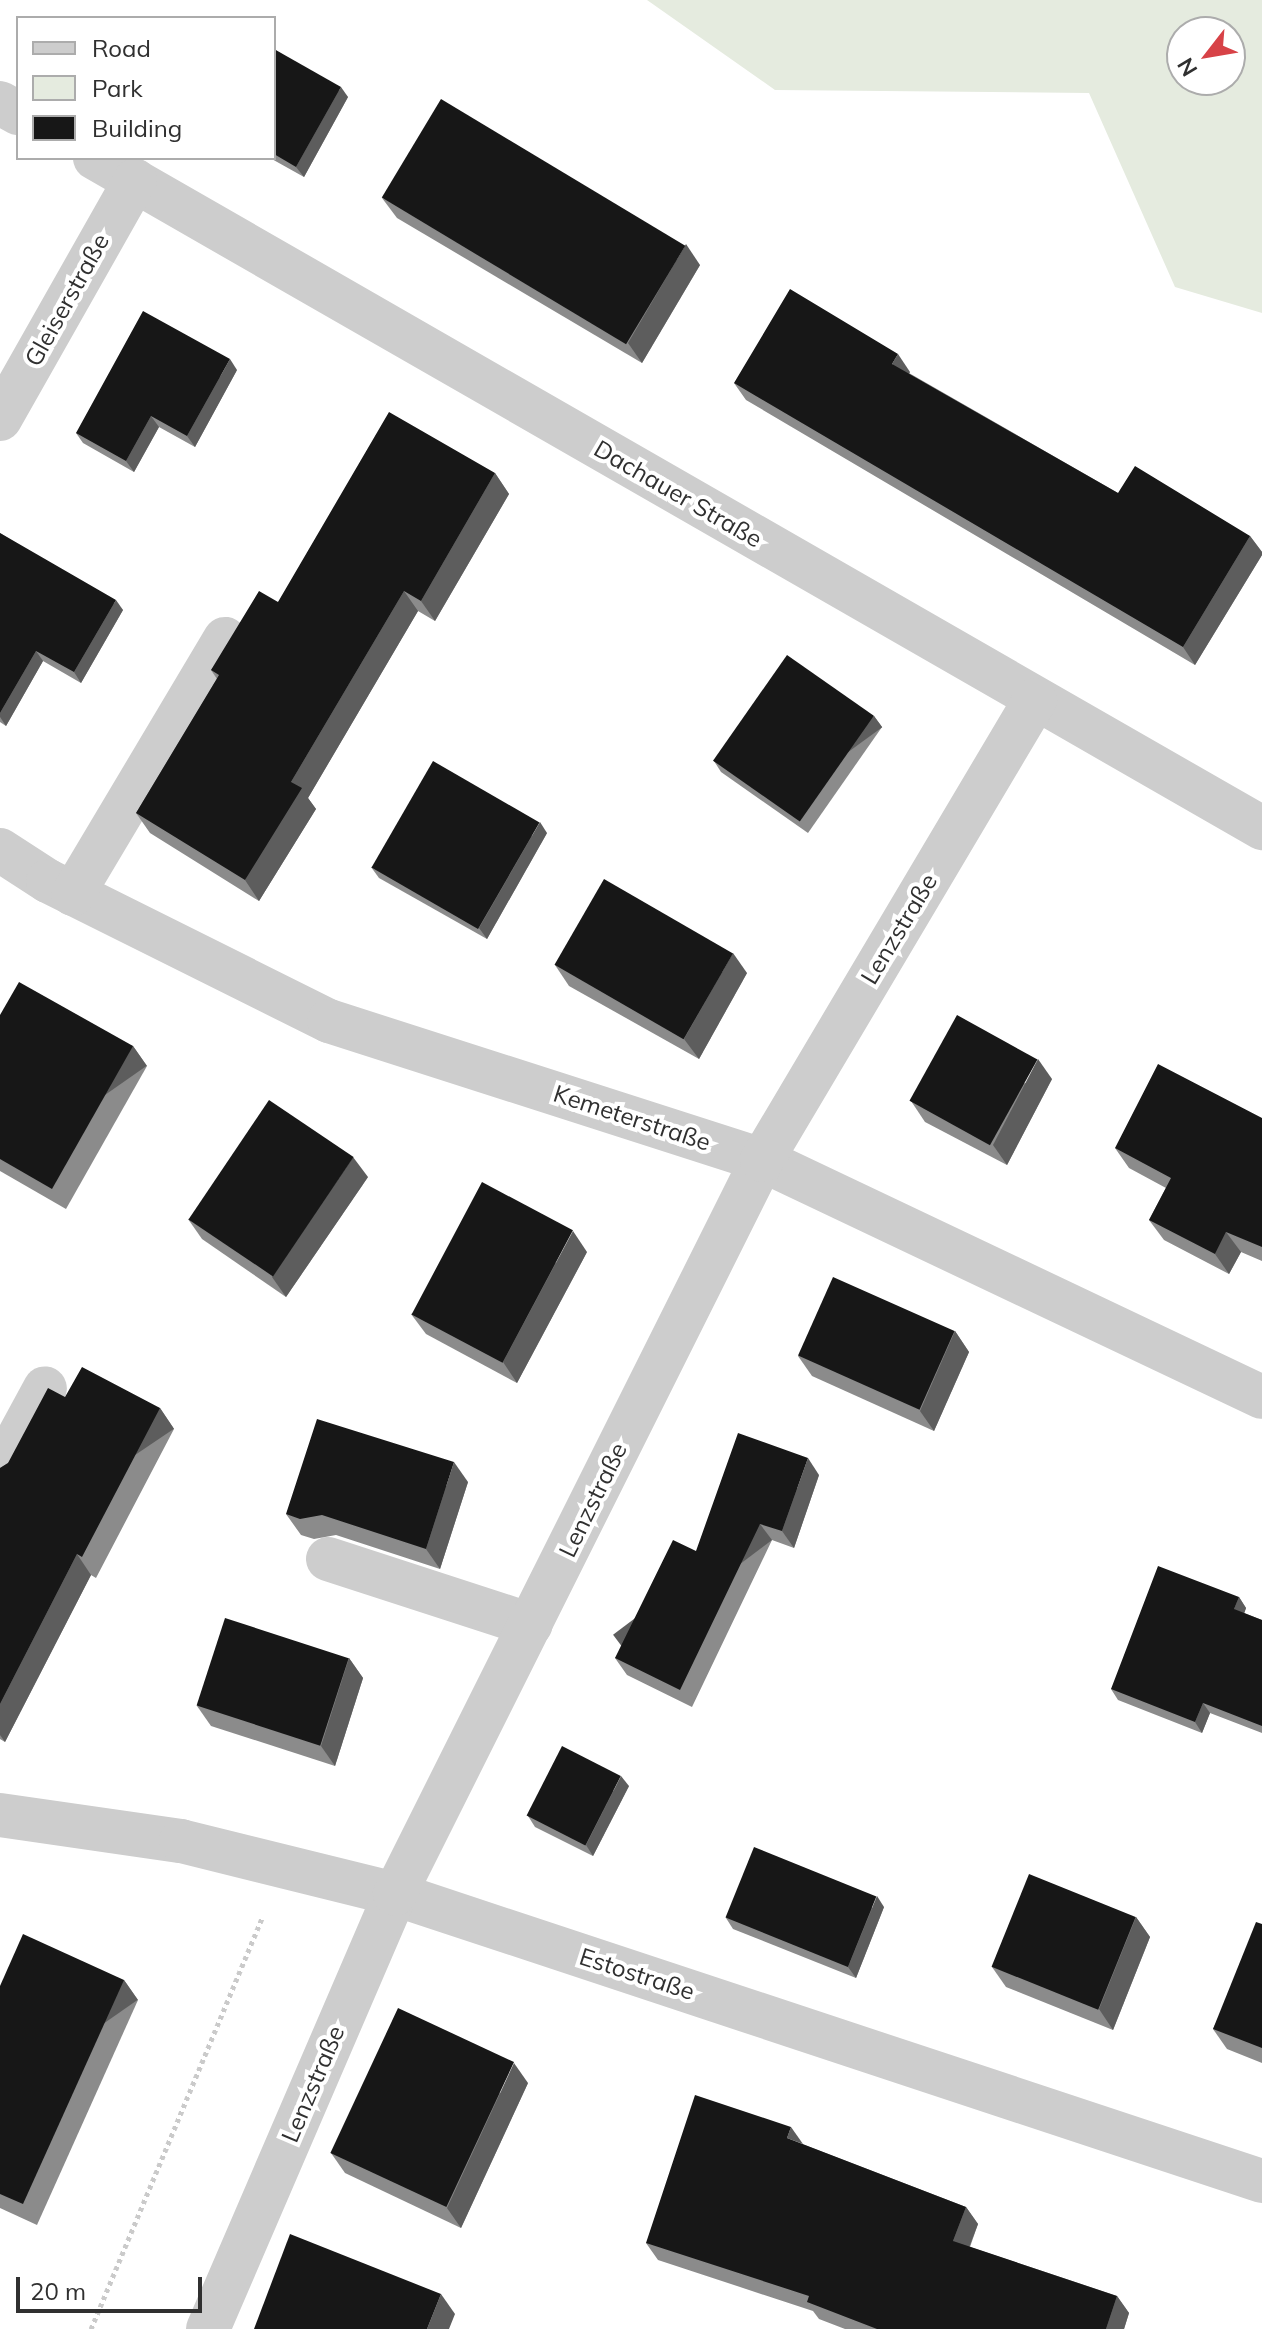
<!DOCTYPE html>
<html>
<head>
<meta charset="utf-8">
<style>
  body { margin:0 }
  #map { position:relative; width:1262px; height:2329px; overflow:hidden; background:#fff; font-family:Mulish,sans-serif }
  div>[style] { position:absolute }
  .green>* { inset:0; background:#e5ebdf }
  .path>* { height:5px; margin-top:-2.5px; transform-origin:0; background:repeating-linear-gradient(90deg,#cacaca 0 4px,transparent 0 8px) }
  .minor>* { height:44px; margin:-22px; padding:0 22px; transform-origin:22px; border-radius:22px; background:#cdcdcd }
  .wall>* { inset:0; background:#8b8b8b }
  .shaded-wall>* { inset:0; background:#5d5d5d; transform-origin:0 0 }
  .building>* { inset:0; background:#171717; transform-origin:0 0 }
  span { translate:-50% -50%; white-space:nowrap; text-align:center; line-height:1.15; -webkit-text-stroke:8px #fff; paint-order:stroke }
  .street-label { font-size:24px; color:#303030 }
  .legend { position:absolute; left:16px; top:16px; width:260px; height:144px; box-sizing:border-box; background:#fff; border:2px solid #acacac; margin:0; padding:10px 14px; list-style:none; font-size:24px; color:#303030 }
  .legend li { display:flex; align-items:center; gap:16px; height:40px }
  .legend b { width:40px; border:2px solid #acacac }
  .north { position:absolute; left:1166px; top:16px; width:80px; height:80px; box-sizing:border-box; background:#fff; border:2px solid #acacac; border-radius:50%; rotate:239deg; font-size:22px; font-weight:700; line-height:32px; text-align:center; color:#303030 }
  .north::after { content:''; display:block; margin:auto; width:28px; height:36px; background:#d74247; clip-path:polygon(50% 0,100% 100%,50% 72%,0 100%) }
  .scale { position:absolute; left:16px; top:2277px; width:186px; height:36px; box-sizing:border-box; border:4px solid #303030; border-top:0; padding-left:10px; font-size:24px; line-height:28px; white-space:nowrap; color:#303030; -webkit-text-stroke:6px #fff; paint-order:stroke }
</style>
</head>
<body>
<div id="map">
  <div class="green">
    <div style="clip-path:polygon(evenodd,647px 0,1262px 0,1262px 313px,1175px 287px,1089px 93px,775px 90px,647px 0,1182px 32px,1230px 32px,1230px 80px,1182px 80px,1182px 32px)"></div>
  </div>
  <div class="path">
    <div style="left:91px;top:2329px;width:447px;rotate:-67.4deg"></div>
  </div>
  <div class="minor">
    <div style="left:0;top:103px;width:21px;rotate:29deg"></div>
    <div style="left:95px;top:158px;width:1346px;rotate:29.86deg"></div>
    <div style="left:0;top:419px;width:274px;rotate:-60.5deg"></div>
    <div style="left:0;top:850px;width:57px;rotate:32.9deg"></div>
    <div style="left:48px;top:881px;width:314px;rotate:26.5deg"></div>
    <div style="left:329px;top:1021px;width:455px;rotate:17.8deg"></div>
    <div style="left:762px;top:1160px;width:553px;rotate:25.36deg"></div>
    <div style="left:73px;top:894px;width:297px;rotate:-59.2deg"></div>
    <div style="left:0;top:1471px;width:94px;rotate:-61.5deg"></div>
    <div style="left:328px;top:1559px;width:213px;rotate:18deg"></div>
    <div style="left:0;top:1815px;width:183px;rotate:8.2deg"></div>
    <div style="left:181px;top:1841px;width:220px;rotate:13.9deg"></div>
    <div style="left:395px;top:1894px;width:913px;rotate:18.32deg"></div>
    <div style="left:208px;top:2329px;width:473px;rotate:-66.7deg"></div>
    <div style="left:395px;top:1894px;width:821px;rotate:-63.43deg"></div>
    <div style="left:762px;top:1160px;width:535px;rotate:-59.31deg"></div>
  </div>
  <div class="wall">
    <div style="clip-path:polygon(274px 49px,348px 97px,304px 177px,270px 158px,274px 158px)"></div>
    <div style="clip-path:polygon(382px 198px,700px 265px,642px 363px,397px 218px)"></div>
    <div style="clip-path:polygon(237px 370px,195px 447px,159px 427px,134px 472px,83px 443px,76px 433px)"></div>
    <div style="clip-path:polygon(910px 372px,909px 373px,1118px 493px,1250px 536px,1262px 552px,1262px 555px,1195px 665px,746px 400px,734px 383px)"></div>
    <div style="clip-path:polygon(495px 473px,509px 494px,435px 621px,418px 611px,308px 798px,316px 809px,259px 901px,150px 833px,136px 813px,217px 679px,211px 670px,278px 602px)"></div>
    <div style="clip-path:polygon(0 533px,123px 610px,81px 683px,43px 661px,6px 726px,0 722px)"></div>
    <div style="clip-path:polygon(874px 716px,882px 727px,808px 833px,721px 772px,714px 761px)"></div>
    <div style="clip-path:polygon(547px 833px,487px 939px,379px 878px,371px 867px)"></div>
    <div style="clip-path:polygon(555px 965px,747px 973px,699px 1059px,569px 986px)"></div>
    <div style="clip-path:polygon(0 1015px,133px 1046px,147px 1066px,66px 1209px,0 1171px)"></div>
    <div style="clip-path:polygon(1052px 1079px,1007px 1165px,925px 1122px,911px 1101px)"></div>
    <div style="clip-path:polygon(1262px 1118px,1262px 1261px,1241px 1252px,1229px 1274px,1164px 1240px,1149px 1220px,1166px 1188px,1129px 1168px,1115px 1148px)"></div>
    <div style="clip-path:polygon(368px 1177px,286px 1297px,202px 1239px,188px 1219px)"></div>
    <div style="clip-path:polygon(587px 1252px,517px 1383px,426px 1334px,411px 1314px)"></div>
    <div style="clip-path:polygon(955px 1331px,969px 1352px,934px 1431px,812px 1376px,798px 1356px)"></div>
    <div style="clip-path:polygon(65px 1397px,160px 1408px,174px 1429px,96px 1578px,91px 1575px,5px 1742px,0 1739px,0 1468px,8px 1463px)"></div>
    <div style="clip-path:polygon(819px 1475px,794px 1548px,772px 1540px,692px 1707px,627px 1675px,615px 1658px,696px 1551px)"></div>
    <div style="clip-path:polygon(468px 1482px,440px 1569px,336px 1535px,314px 1539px,301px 1535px,286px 1514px)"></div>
    <div style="clip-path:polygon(1239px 1597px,1246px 1608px,1244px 1613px,1262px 1620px,1262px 1733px,1210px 1713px,1202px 1733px,1118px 1700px,1111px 1689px)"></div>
    <div style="clip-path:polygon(349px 1658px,363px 1678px,335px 1766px,211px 1726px,197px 1706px)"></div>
    <div style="clip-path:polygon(629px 1786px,593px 1856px,535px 1827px,528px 1816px)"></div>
    <div style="clip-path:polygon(884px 1907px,856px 1978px,733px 1929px,726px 1918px)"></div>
    <div style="clip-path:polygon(1136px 1917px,1150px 1937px,1113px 2030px,1006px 1987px,992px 1967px)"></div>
    <div style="clip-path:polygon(1262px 1924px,1262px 2063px,1227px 2049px,1213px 2029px)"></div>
    <div style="clip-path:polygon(124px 1980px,138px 2000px,37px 2225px,0 2208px,0 1986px)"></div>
    <div style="clip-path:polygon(528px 2083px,461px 2228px,345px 2173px,331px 2153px)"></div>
    <div style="clip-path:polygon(802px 2144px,966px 2207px,978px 2224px,970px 2247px,1117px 2296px,1129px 2313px,1124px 2329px,845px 2329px,819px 2319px,813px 2311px,658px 2260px,646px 2243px)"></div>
  </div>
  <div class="shaded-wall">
    <div style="clip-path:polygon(341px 87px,348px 97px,304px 177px,296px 167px)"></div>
    <div style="clip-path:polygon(686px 244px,700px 265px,642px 363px,628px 343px)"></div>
    <div style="clip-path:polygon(898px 354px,910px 372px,905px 381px,892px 364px)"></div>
    <div style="clip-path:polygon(230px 359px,237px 370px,195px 447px,187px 436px)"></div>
    <div style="clip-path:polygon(151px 416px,159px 427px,134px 472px,126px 461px)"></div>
    <div style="clip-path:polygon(495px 473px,509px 494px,435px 621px,421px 601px)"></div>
    <div style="clip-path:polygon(1250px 536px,1262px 552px,1262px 555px,1195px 665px,1183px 647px)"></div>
    <div style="clip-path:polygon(404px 591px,418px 611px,308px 798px,316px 809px,259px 901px,245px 880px,291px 782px)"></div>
    <div style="clip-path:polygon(116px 600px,123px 610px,81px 683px,74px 672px)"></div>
    <div style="clip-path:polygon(36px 651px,43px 661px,6px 726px,0 717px,0 713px)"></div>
    <div style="left:874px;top:716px;width:14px;height:129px;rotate:54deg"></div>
    <div style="clip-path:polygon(540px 822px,547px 833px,487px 939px,479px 928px)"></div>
    <div style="clip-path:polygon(733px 953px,747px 973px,699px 1059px,684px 1039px)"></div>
    <div style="left:133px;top:1046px;width:24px;height:164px;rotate:55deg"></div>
    <div style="clip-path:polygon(1038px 1059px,1052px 1079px,1007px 1165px,993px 1145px)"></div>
    <div style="clip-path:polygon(353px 1157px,368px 1177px,286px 1297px,272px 1277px)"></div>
    <div style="clip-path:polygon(573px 1231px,587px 1252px,517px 1383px,503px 1362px)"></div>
    <div style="clip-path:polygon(1226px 1232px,1241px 1252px,1229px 1274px,1215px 1254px)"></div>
    <div style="clip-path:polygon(955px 1331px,969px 1352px,934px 1431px,920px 1411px)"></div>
    <div style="left:160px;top:1408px;width:25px;height:168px;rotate:56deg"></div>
    <div style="clip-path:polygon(808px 1458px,819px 1475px,794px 1548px,782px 1531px)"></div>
    <div style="clip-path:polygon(454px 1462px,468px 1482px,440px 1569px,426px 1549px)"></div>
    <div style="left:760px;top:1524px;width:20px;height:184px;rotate:53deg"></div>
    <div style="clip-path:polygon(77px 1554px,91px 1575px,5px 1742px,0 1735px,0 1704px)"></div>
    <div style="clip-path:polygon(1239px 1597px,1246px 1608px,1242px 1620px,1234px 1609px)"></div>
    <div style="clip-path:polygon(349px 1658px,363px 1678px,335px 1766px,321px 1746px)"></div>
    <div style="clip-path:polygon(1203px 1703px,1210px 1713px,1202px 1733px,1195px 1722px)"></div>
    <div style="clip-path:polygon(621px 1776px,629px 1786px,593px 1856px,586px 1845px)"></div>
    <div style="clip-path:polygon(877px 1896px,884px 1907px,856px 1978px,848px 1967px)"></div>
    <div style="clip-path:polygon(1136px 1917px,1150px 1937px,1113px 2030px,1099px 2009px)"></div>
    <div style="left:124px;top:1980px;width:24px;height:246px;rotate:55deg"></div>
    <div style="clip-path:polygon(514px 2063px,528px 2083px,461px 2228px,447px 2208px)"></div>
    <div style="clip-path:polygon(791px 2127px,803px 2144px,787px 2138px)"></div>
    <div style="clip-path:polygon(966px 2207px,978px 2224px,965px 2258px,953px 2241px)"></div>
    <div style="clip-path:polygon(441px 2294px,455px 2314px,449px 2329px,427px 2329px)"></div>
    <div style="clip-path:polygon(1117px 2296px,1129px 2313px,1124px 2329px,1106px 2329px)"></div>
  </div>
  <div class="building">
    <div style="clip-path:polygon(274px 49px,341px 87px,296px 167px,274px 154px)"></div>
    <div style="left:441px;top:99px;width:285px;height:115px;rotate:31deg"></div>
    <div style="clip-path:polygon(790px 289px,898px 354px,892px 364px,1118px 493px,1135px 466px,1250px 536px,1183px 647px,734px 383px)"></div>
    <div style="clip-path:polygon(143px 311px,230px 359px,187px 436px,151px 416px,126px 461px,76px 433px)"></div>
    <div style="clip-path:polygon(389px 412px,495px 473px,421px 601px,404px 591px,291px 782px,302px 788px,245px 880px,136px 813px,219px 675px,211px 670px,259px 591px,278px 602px)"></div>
    <div style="clip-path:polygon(0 533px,116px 600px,74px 672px,36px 651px,0 713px)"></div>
    <div style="left:787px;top:655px;width:106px;height:129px;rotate:35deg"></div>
    <div style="left:433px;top:761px;width:123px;height:123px;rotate:30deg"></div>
    <div style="left:604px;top:879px;width:149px;height:99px;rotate:30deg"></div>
    <div style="clip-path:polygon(19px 982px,133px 1046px,52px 1189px,0 1159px,0 1015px)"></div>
    <div style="left:957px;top:1015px;width:92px;height:98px;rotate:29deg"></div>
    <div style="clip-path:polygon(1158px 1064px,1262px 1118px,1262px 1247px,1226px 1232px,1215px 1254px,1149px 1220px,1171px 1178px,1115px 1148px)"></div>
    <div style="left:269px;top:1100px;width:102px;height:144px;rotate:34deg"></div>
    <div style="left:482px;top:1182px;width:103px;height:150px;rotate:28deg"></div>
    <div style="left:833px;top:1277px;width:133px;height:86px;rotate:24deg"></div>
    <div style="clip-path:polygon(82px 1367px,160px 1408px,82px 1557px,77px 1554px,0 1704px,0 1468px,8px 1463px,48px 1388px,65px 1397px)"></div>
    <div style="clip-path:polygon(317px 1419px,454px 1462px,426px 1549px,322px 1515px,300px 1519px,286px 1514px)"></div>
    <div style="clip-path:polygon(738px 1433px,808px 1458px,782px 1531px,760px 1524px,680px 1690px,615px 1658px,673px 1540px,696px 1551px)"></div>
    <div style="clip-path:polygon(1158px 1566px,1239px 1597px,1234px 1609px,1262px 1620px,1262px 1726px,1203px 1703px,1195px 1722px,1111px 1689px)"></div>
    <div style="left:225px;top:1618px;width:130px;height:92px;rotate:18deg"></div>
    <div style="left:562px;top:1746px;width:66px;height:78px;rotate:27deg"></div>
    <div style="left:754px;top:1847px;width:132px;height:76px;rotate:22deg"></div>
    <div style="left:1029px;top:1874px;width:115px;height:100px;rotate:22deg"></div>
    <div style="clip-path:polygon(1256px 1922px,1262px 1924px,1262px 2048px,1213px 2029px)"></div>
    <div style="clip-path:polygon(23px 1934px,124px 1980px,23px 2204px,0 2194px,0 1986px)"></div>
    <div style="left:398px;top:2008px;width:128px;height:160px;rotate:25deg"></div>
    <div style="clip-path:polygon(695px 2095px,791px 2127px,787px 2138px,966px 2207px,953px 2241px,1117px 2296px,1106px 2329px,877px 2329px,807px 2302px,809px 2296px,646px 2243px)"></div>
    <div style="clip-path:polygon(290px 2234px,441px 2294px,427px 2329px,254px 2329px)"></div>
  </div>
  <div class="street-label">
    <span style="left:67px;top:300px;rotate:-61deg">Gleiserstraße</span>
    <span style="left:678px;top:494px;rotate:30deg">Dachauer Straße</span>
    <span style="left:899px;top:929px;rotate:-59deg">Lenzstraße</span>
    <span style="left:632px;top:1118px;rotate:18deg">Kemeterstraße</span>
    <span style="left:593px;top:1500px;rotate:-64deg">Lenzstraße</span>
    <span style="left:637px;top:1974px;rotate:18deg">Estostraße</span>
    <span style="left:313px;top:2084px;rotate:-67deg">Lenzstraße</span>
  </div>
  <ul class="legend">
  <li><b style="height:10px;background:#cdcdcd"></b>Road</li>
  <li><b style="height:22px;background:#e5ebdf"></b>Park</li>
  <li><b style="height:22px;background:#171717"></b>Building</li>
  </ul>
  <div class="north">N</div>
  <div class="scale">20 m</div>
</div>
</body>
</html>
